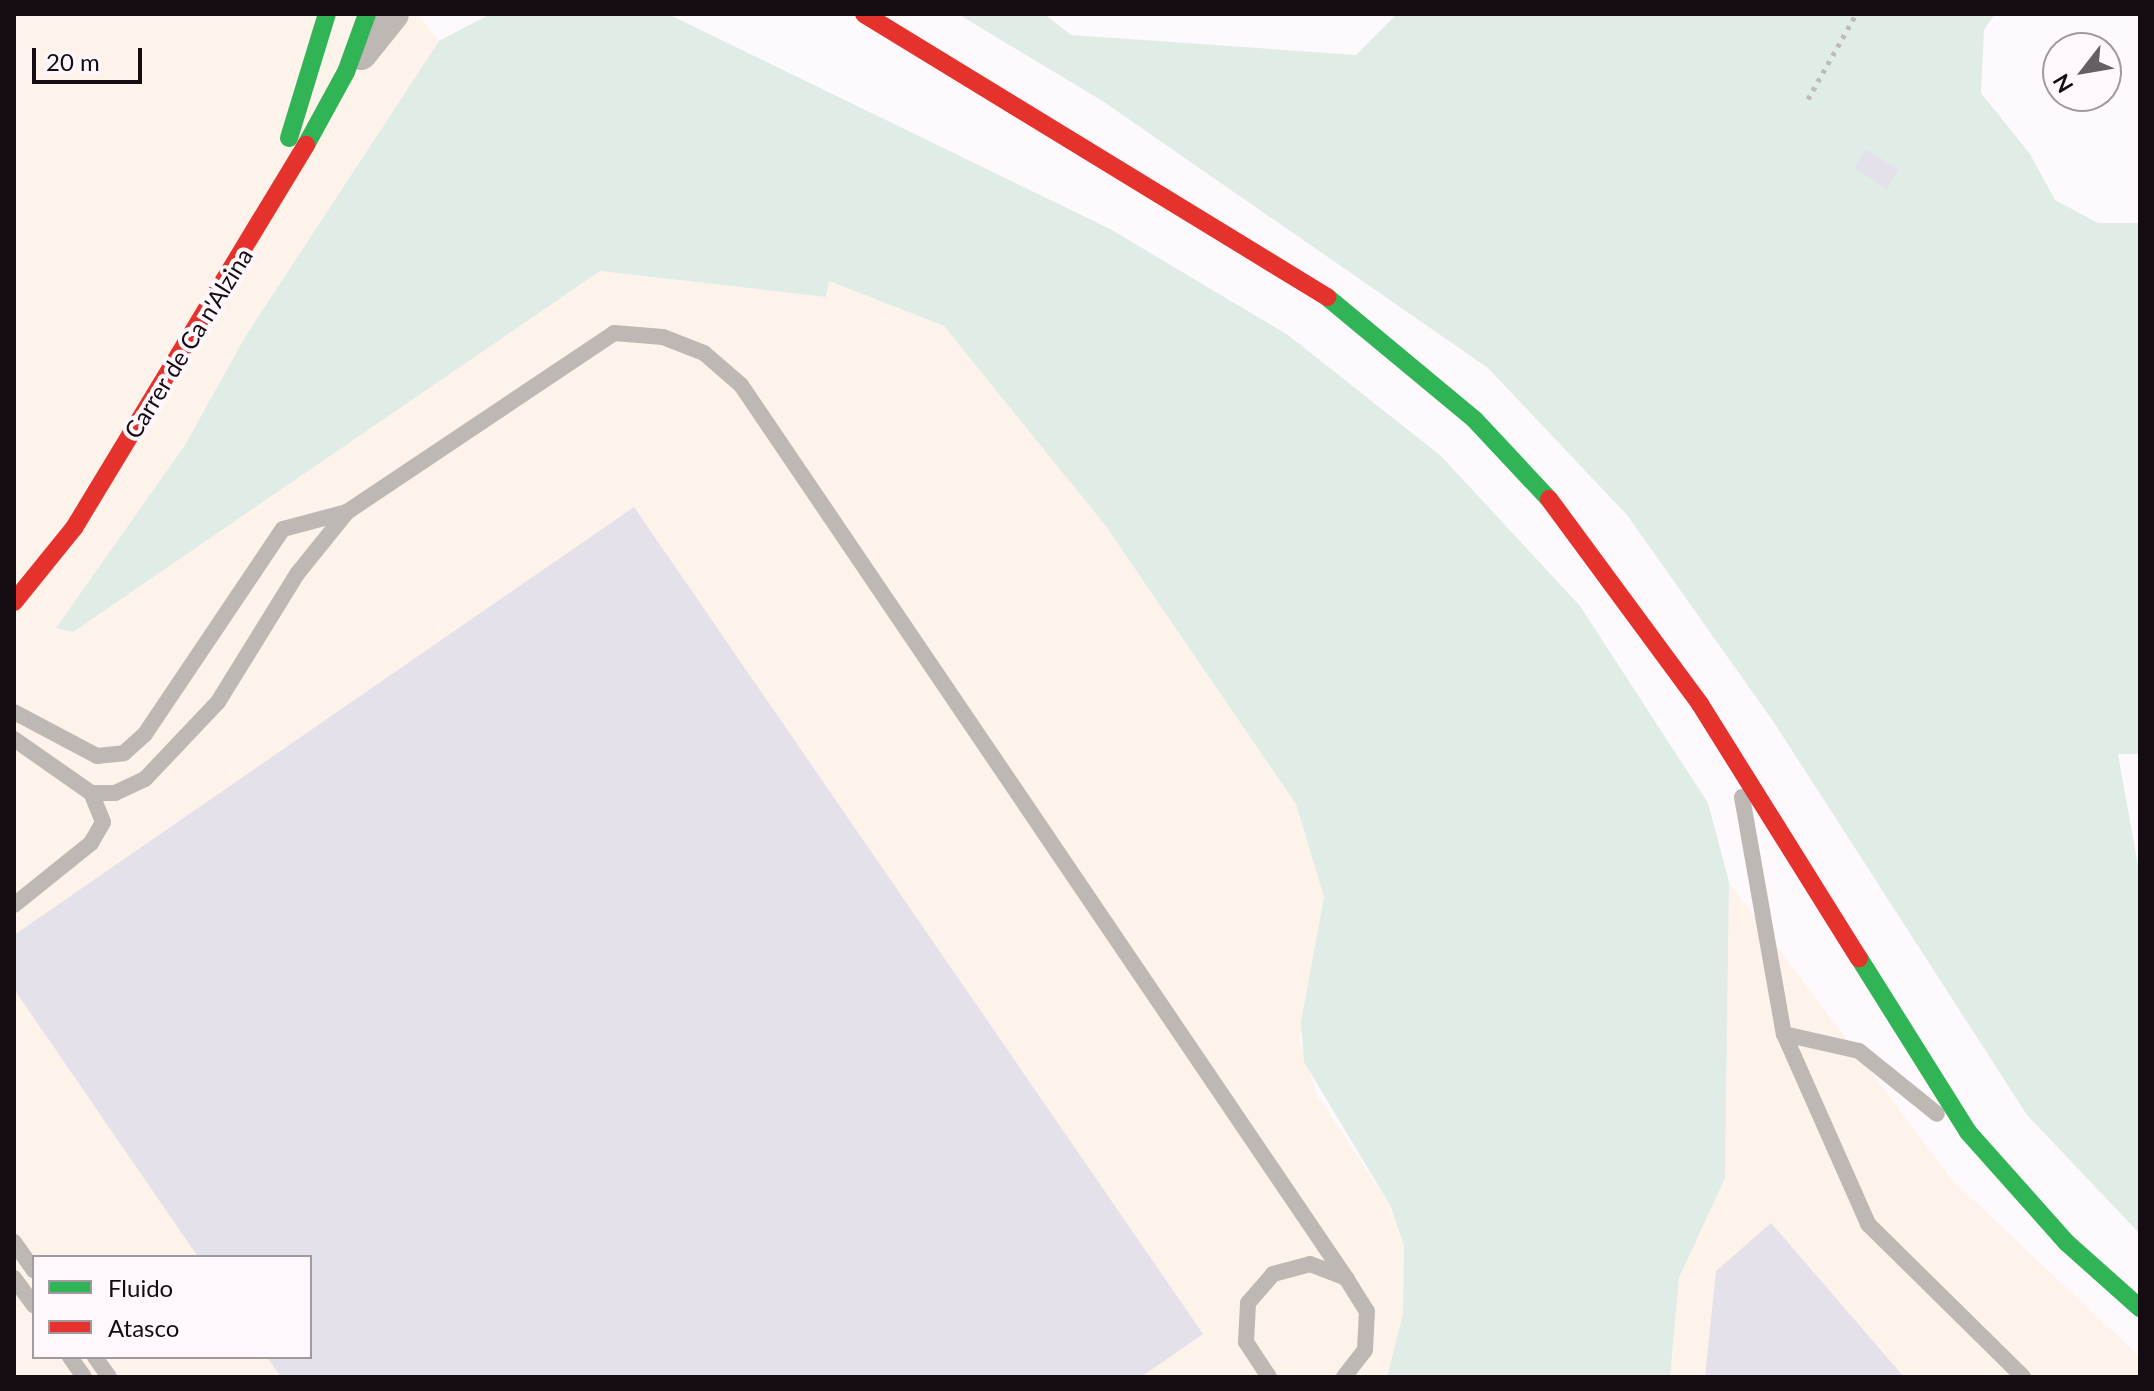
<!DOCTYPE html>
<html>
<head>
<meta charset="utf-8">
<style>
  body { margin:0 }
  #map { position:relative; width:2154px; height:1391px; overflow:hidden; background:#fdf9fc; font-family:Lato,sans-serif }
  div>[style] { position:absolute }
  .industrial>* { inset:0; background:#fdf3ea }
  .green>* { inset:0; background:#dfede6 }
  .building>* { inset:0; background:#e4e1eb; transform-origin:0 0 }
  .path>* { height:5px; margin-top:-2.5px; transform-origin:0; background:repeating-linear-gradient(90deg,#bfbabb 0 4px,transparent 0 10px) }
  .lane>* { height:16px; margin:-8px; padding:0 8px; transform-origin:8px; border-radius:8px; background:#beb8b5 }
  .street>* { height:32px; margin:-16px; padding:0 16px; transform-origin:16px; border-radius:16px; background:#beb8b5 }
  .fast>* { height:18px; margin:-9px; padding:0 9px; transform-origin:9px; border-radius:9px; background:#30b455 }
  .jam>* { height:18px; margin:-9px; padding:0 9px; transform-origin:9px; border-radius:9px; background:#e5322d }
  span { translate:-50% -50%; white-space:nowrap; text-align:center; line-height:1.15; -webkit-text-stroke:8px #fef8fd; paint-order:stroke }
  .street-label { font-size:24px; color:#140b13 }
  .frame { position:absolute; inset:0; border:16px solid #140b13; pointer-events:none }
  .legend { position:absolute; left:32px; top:1255px; width:280px; height:104px; box-sizing:border-box; background:#fef8fd; border:2px solid #a0999f; margin:0; padding:10px 14px; list-style:none; font-size:24px; color:#140b13 }
  .legend li { display:flex; align-items:center; gap:16px; height:40px }
  .legend b { width:40px; border:2px solid #a0999f }
  .north { position:absolute; left:2042px; top:32px; width:80px; height:80px; box-sizing:border-box; background:#fef8fd; border:2px solid #a0999f; border-radius:50%; rotate:239deg; font-size:22px; font-weight:700; line-height:32px; text-align:center; color:#140b13 }
  .north::after { content:''; display:block; margin:auto; width:28px; height:36px; background:#665e65; clip-path:polygon(50% 0,100% 100%,50% 72%,0 100%) }
  .scale { position:absolute; left:32px; top:48px; width:110px; height:36px; box-sizing:border-box; border:4px solid #140b13; border-top:0; padding-left:10px; font-size:24px; line-height:28px; white-space:nowrap; color:#140b13; -webkit-text-stroke:6px #fef8fd; paint-order:stroke }
</style>
</head>
<body>
<div id="map">
  <div class="industrial">
    <div style="clip-path:polygon(evenodd,14px 14px,418px 14px,439px 41px,245px 337px,185px 445px,57px 628px,73px 631px,600px 271px,826px 297px,828px 281px,944px 326px,957px 339px,1105px 525px,1296px 804px,1324px 897px,1300px 1040px,1317px 1095px,1390px 1205px,1404px 1245px,1403px 1314px,1387px 1377px,14px 1377px,14px 14px,34px 1257px,310px 1257px,310px 1357px,34px 1357px,34px 1257px)"></div>
    <div style="clip-path:polygon(1729px 882px,1952px 1180px,2140px 1357px,2140px 1377px,1670px 1377px,1679px 1278px,1725px 1178px)"></div>
  </div>
  <div class="green">
    <div style="clip-path:polygon(490px 14px,670px 15px,1110px 229px,1288px 335px,1441px 456px,1580px 606px,1708px 803px,1729px 882px,1725px 1178px,1679px 1278px,1670px 1377px,1387px 1377px,1403px 1314px,1404px 1245px,1390px 1205px,1304px 1062px,1301px 1022px,1324px 897px,1296px 804px,1105px 525px,944px 326px,829px 281px,826px 297px,600px 271px,73px 632px,56px 628px,185px 445px,245px 337px,439px 41px)"></div>
    <div style="clip-path:polygon(958px 14px,1044px 14px,1071px 35px,1356px 55px,1397px 14px,1995px 14px,1984px 30px,1981px 93px,2030px 154px,2055px 200px,2098px 223px,2140px 223px,2140px 754px,2118px 754px,2140px 877px,2140px 1234px,2027px 1115px,1775px 724px,1627px 515px,1488px 368px,1104px 102px)"></div>
  </div>
  <div class="building">
    <div style="left:1866px;top:149px;width:39px;height:23px;rotate:32deg"></div>
    <div style="clip-path:polygon(634px 507px,1203px 1334px,1141px 1377px,281px 1377px,267px 1357px,310px 1357px,310px 1257px,198px 1257px,14px 989px,14px 935px)"></div>
    <div style="clip-path:polygon(1771px 1223px,1904px 1377px,1705px 1377px,1716px 1271px)"></div>
  </div>
  <div class="path">
    <div style="left:1808px;top:99px;width:98px;rotate:-60.5deg"></div>
  </div>
  <div class="lane">
    <div style="left:14px;top:712px;width:94px;rotate:27.9deg"></div>
    <div style="left:97px;top:756px;width:27px;rotate:-6deg"></div>
    <div style="left:124px;top:753px;width:28px;rotate:-42deg"></div>
    <div style="left:145px;top:734px;width:247px;rotate:-56.1deg"></div>
    <div style="left:283px;top:529px;width:66px;rotate:-14.9deg"></div>
    <div style="left:14px;top:739px;width:94px;rotate:35deg"></div>
    <div style="left:91px;top:793px;width:24px"></div>
    <div style="left:115px;top:793px;width:33px;rotate:-25deg"></div>
    <div style="left:145px;top:779px;width:106px;rotate:-46.5deg"></div>
    <div style="left:218px;top:702px;width:150px;rotate:-58.3deg"></div>
    <div style="left:297px;top:574px;width:80px;rotate:-51.1deg"></div>
    <div style="left:347px;top:512px;width:321px;rotate:-33.8deg"></div>
    <div style="left:614px;top:333px;width:49px;rotate:4.7deg"></div>
    <div style="left:663px;top:337px;width:44px;rotate:21.3deg"></div>
    <div style="left:704px;top:353px;width:49px;rotate:40.9deg"></div>
    <div style="left:741px;top:385px;width:1079px;rotate:55.88deg"></div>
    <div style="left:1742px;top:797px;width:241px;rotate:80deg"></div>
    <div style="left:1784px;top:1034px;width:208px;rotate:66.1deg"></div>
    <div style="left:1868px;top:1224px;width:218px;rotate:44.6deg"></div>
    <div style="left:14px;top:905px;width:99px;rotate:-38.8deg"></div>
    <div style="left:91px;top:843px;width:24px;rotate:-60deg"></div>
    <div style="left:103px;top:822px;width:31px;rotate:-112deg"></div>
    <div style="left:1784px;top:1034px;width:77px;rotate:12.8deg"></div>
    <div style="left:1859px;top:1051px;width:100px;rotate:38.9deg"></div>
    <div style="left:14px;top:1242px;width:35px;rotate:55deg"></div>
    <div style="left:14px;top:1278px;width:34px;rotate:54deg"></div>
    <div style="left:70px;top:1357px;width:24px;rotate:55deg"></div>
    <div style="left:95px;top:1357px;width:24px;rotate:55deg"></div>
    <div style="left:1269px;top:1377px;width:42px;rotate:-123.3deg"></div>
    <div style="left:1246px;top:1342px;width:39px;rotate:-87deg"></div>
    <div style="left:1248px;top:1303px;width:38px;rotate:-49deg"></div>
    <div style="left:1273px;top:1274px;width:38px;rotate:-15deg"></div>
    <div style="left:1310px;top:1264px;width:39px;rotate:21deg"></div>
    <div style="left:1346px;top:1278px;width:39px;rotate:58deg"></div>
    <div style="left:1367px;top:1311px;width:39px;rotate:93deg"></div>
    <div style="left:1365px;top:1350px;width:34px;rotate:128deg"></div>
  </div>
  <div class="street">
    <div style="left:361px;top:54px;width:51px;rotate:-51.3deg"></div>
  </div>
  <div class="fast">
    <div style="left:289px;top:138px;width:130px;rotate:-73deg"></div>
    <div style="left:306px;top:145px;width:83px;rotate:-61.3deg"></div>
    <div style="left:346px;top:72px;width:62px;rotate:-70.1deg"></div>
    <div style="left:1327px;top:297px;width:192px;rotate:39.7deg"></div>
    <div style="left:1475px;top:420px;width:108px;rotate:46.9deg"></div>
    <div style="left:1859px;top:958px;width:205px;rotate:57.9deg"></div>
    <div style="left:1968px;top:1132px;width:149px;rotate:48.3deg"></div>
    <div style="left:2067px;top:1243px;width:98px;rotate:41.7deg"></div>
  </div>
  <div class="jam">
    <div style="left:864px;top:14px;width:543px;rotate:31.43deg"></div>
    <div style="left:1549px;top:499px;width:255px;rotate:53.6deg"></div>
    <div style="left:1700px;top:704px;width:300px;rotate:58deg"></div>
    <div style="left:14px;top:602px;width:95px;rotate:-51deg"></div>
    <div style="left:74px;top:528px;width:448px;rotate:-58.8deg"></div>
  </div>
  <div class="street-label">
    <span style="left:188px;top:343px;rotate:-58deg">Carrer de Ca n'Alzina</span>
  </div>
  <div class="frame"></div>
  <ul class="legend">
  <li><b style="height:10px;background:#30b455"></b>Fluido</li>
  <li><b style="height:10px;background:#e5322d"></b>Atasco</li>
  </ul>
  <div class="north">N</div>
  <div class="scale">20 m</div>
</div>
</body>
</html>
